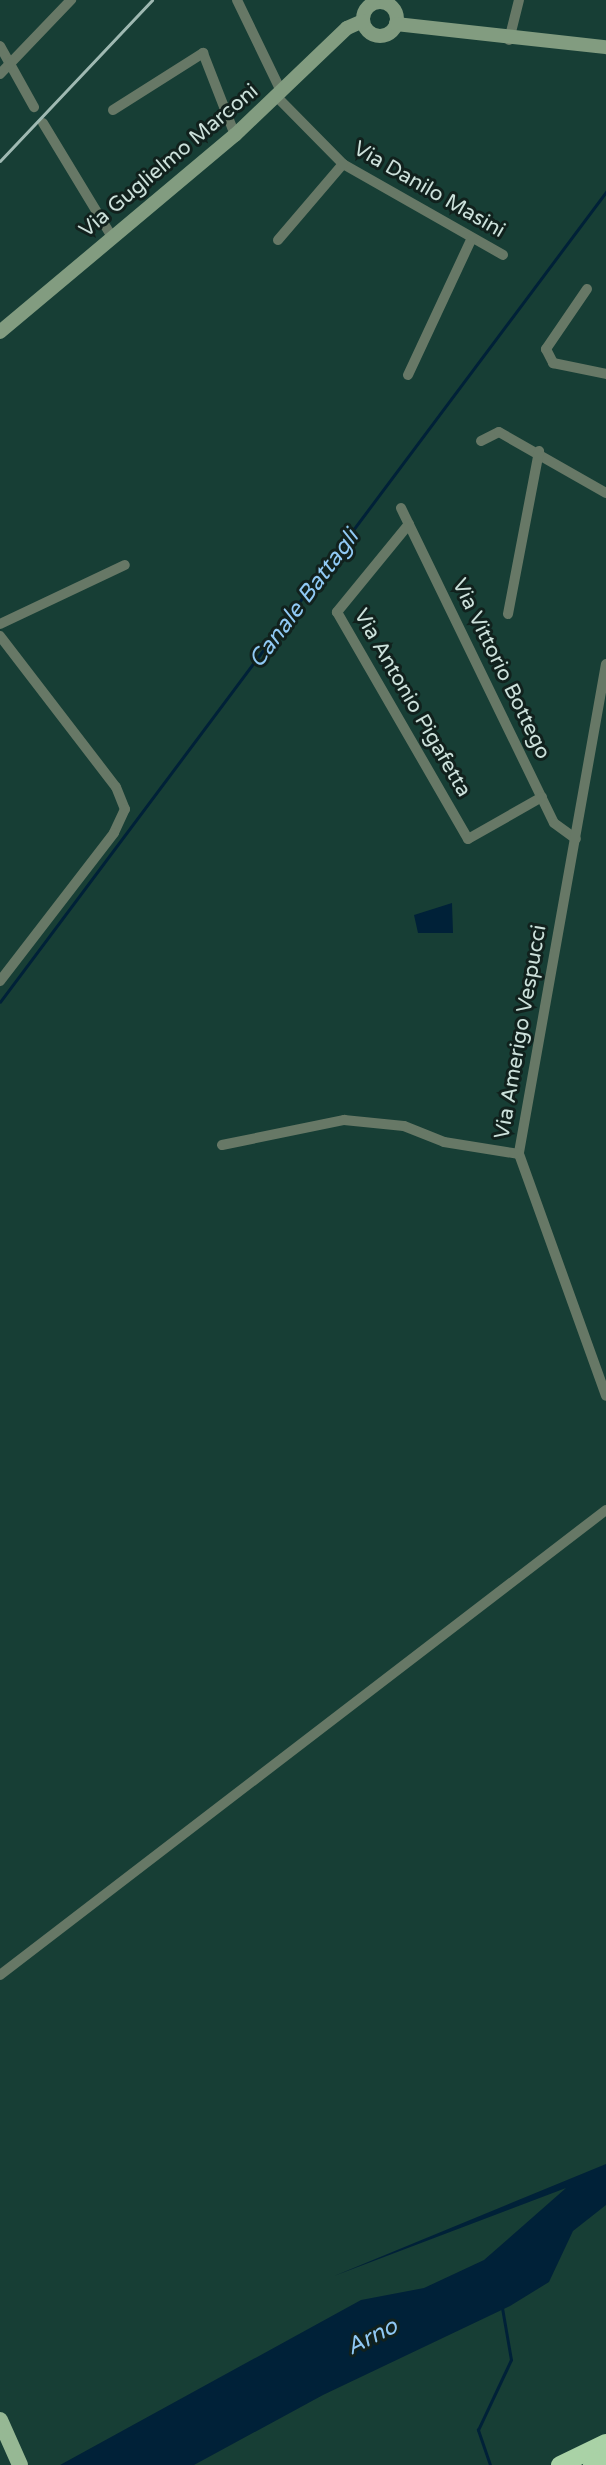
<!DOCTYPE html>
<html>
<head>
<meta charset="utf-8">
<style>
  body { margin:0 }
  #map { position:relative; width:606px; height:2465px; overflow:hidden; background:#173e35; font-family:"Varela Round",sans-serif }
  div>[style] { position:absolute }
  .water>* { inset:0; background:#002138 }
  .stream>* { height:2.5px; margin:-1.25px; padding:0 1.25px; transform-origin:1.25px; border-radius:1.25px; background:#002138 }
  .street>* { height:10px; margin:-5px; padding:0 5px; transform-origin:5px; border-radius:5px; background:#677866 }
  .secondary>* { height:14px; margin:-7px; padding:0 7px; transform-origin:7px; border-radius:7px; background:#829c80 }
  .secondary>.ring { margin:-7px; padding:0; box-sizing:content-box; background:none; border:14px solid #829c80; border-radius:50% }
  .primary>* { height:16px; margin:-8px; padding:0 8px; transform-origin:8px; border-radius:8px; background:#96b894 }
  .highway>* { height:18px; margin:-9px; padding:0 9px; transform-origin:9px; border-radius:9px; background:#a9d2a6 }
  .rail>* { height:2.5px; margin:-1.25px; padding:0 1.25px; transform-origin:1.25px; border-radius:1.25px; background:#9fb9b2 }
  span { translate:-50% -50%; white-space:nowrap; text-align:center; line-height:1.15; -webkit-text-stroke:6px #11211d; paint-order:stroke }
  .street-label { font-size:21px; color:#cce1db }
  .water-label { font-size:23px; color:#90c9f4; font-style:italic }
</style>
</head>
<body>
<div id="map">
  <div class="water">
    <div style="clip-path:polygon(452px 903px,453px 933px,418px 933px,414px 915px)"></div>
    <div style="clip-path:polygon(606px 2164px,606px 2205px,573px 2231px,549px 2282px,510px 2306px,323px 2395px,194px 2465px,60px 2465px,361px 2300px,424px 2288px,484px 2260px,566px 2188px,334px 2276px)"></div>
  </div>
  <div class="stream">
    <div style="left:0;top:1002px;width:1012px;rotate:-53.2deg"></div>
    <div style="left:490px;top:2465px;width:37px;rotate:-109deg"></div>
    <div style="left:478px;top:2430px;width:77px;rotate:-64.8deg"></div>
    <div style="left:511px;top:2360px;width:53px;rotate:-99.8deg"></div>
  </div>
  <div class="street">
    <div style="left:237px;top:0;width:103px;rotate:64.2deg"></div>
    <div style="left:385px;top:2px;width:3px;rotate:-45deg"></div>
    <div style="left:509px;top:40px;width:41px;rotate:-76deg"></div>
    <div style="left:0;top:46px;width:70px;rotate:60.9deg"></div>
    <div style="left:0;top:74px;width:103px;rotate:-46.2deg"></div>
    <div style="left:278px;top:98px;width:93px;rotate:45.4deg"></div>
    <div style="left:343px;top:164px;width:184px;rotate:29.6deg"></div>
    <div style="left:113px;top:110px;width:107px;rotate:-32.3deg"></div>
    <div style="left:203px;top:53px;width:88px;rotate:68.7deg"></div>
    <div style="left:43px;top:123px;width:133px;rotate:58.8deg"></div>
    <div style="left:278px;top:240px;width:100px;rotate:-49.5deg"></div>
    <div style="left:587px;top:289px;width:73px;rotate:124.3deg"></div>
    <div style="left:546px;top:349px;width:16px;rotate:63deg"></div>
    <div style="left:553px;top:363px;width:54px;rotate:11.7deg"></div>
    <div style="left:408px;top:375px;width:151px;rotate:-65deg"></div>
    <div style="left:481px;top:441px;width:20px;rotate:-27deg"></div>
    <div style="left:499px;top:432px;width:123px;rotate:29.7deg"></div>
    <div style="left:401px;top:508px;width:350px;rotate:64.1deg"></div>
    <div style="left:554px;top:823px;width:27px;rotate:36deg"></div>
    <div style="left:409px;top:524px;width:114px;rotate:129.3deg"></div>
    <div style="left:337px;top:612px;width:262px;rotate:60deg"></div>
    <div style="left:468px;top:839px;width:85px;rotate:-29.6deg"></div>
    <div style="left:508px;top:614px;width:166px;rotate:-79.2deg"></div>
    <div style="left:0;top:624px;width:138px;rotate:-25.3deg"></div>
    <div style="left:0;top:636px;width:190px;rotate:52.5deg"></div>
    <div style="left:116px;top:787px;width:24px;rotate:68deg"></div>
    <div style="left:125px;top:809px;width:26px;rotate:115deg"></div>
    <div style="left:114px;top:833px;width:187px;rotate:127.6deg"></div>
    <div style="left:606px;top:664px;width:498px;rotate:100.1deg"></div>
    <div style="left:519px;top:1154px;width:257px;rotate:70.2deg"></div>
    <div style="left:222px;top:1145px;width:125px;rotate:-11.6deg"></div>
    <div style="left:344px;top:1120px;width:60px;rotate:5.7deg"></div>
    <div style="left:404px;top:1126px;width:43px;rotate:21.8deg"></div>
    <div style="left:444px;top:1142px;width:76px;rotate:9.1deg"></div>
    <div style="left:0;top:1975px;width:764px;rotate:-37.5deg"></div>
  </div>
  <div class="secondary">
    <div class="ring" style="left:363px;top:2px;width:20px;height:20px"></div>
    <div style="left:396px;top:24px;width:211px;rotate:6.3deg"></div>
    <div style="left:0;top:332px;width:307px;rotate:-40deg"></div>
    <div style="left:235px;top:135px;width:155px;rotate:-43.7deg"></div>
    <div style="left:347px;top:28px;width:17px;rotate:-24deg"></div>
  </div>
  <div class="primary">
    <div style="left:0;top:2420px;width:49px;rotate:66deg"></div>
  </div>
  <div class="highway">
    <div style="left:560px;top:2465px;width:51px;rotate:-25.6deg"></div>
    <div style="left:592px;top:2465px;width:16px;rotate:-27deg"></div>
  </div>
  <div class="rail">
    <div style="left:0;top:161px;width:221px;rotate:-46.6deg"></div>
  </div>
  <div class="street-label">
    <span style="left:169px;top:161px;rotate:-40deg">Via Guglielmo Marconi</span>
    <span style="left:429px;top:190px;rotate:30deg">Via Danilo Masini</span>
    <span style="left:501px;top:669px;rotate:64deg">Via Vittorio Bottego</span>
    <span style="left:412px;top:703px;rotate:60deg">Via Antonio Pigafetta</span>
    <span style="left:521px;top:1032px;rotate:-80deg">Via Amerigo Vespucci</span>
  </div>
  <div class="water-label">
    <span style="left:304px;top:599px;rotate:-53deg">Canale Battagli</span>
    <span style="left:372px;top:2337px;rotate:-27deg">Arno</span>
  </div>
</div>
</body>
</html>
